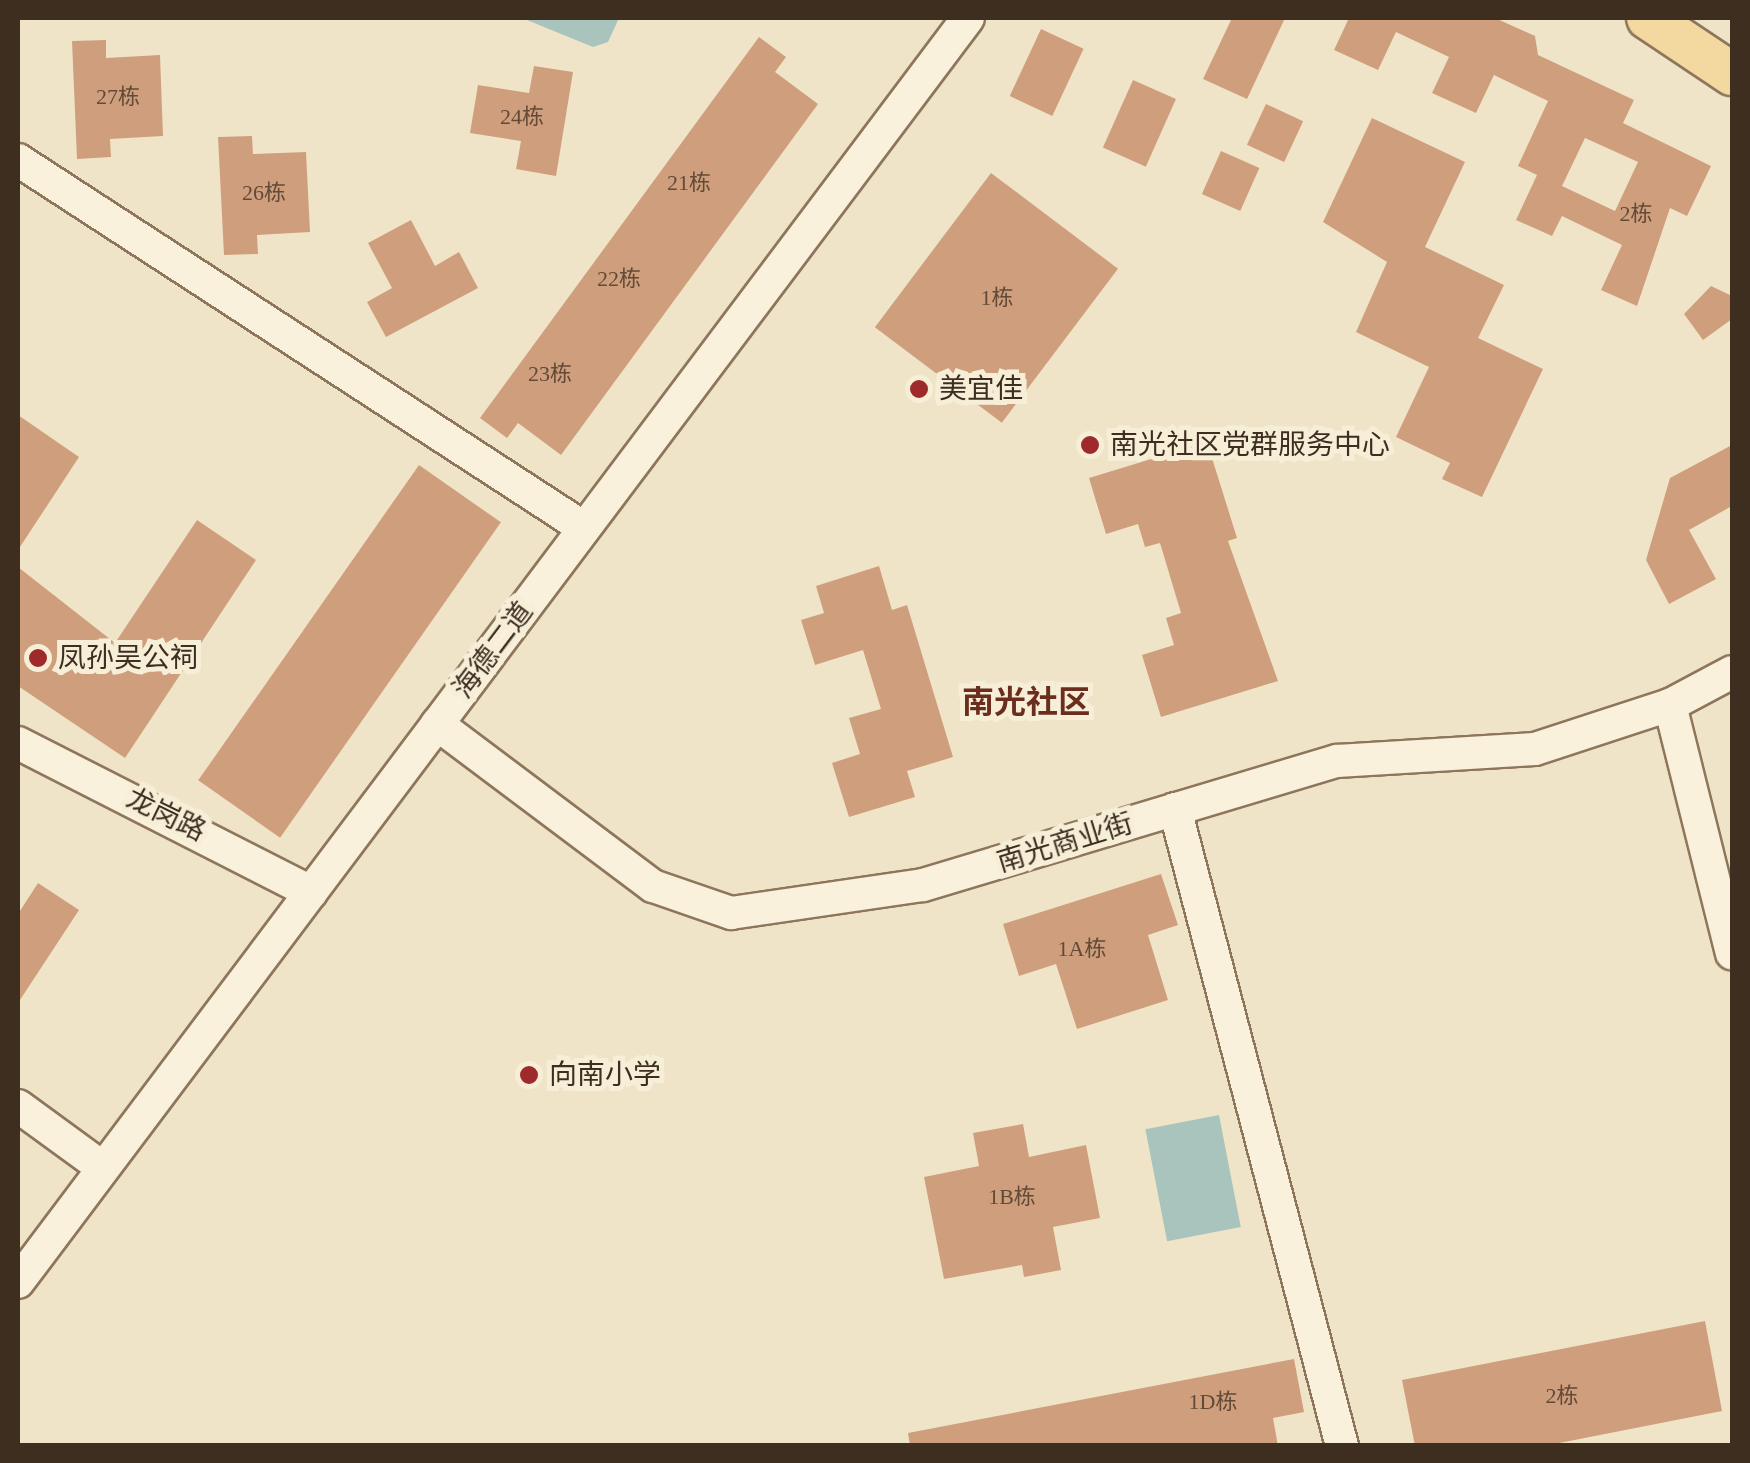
<!DOCTYPE html>
<html>
<head>
<meta charset="utf-8">
<style>
  body { margin:0 }
  #map { position:relative; width:1750px; height:1463px; overflow:hidden; background:#f0e4c8; font-family:"Times New Roman","Noto Sans SC",serif }
  div>[style] { position:absolute }
  .water>* { inset:0; background:#a9c4bc; transform-origin:0 0 }
  .building>* { inset:0; background:#cf9f7d; transform-origin:0 0 }
  .roads { filter:drop-shadow(2px 0 #8d765c) drop-shadow(-2px 0 #8d765c) drop-shadow(0 2px #8d765c) drop-shadow(0 -2px #8d765c) }
  .minor>* { height:32px; margin:-16px; padding:0 16px; transform-origin:16px; border-radius:16px; background:#faf1dc }
  .major>* { height:42px; margin:-21px; padding:0 21px; transform-origin:21px; border-radius:21px; background:#f3d9a0 }
  .dots>* { width:28px; height:28px; translate:-50% -50%; box-sizing:border-box; border:5px solid #f7eed8; border-radius:50% }
  span { translate:-50% -50%; white-space:nowrap; text-align:center; line-height:1.15; -webkit-text-stroke:10px #f7eed8; paint-order:stroke }
  .number-label { font-size:22px; color:#624a37 }
  .number-label span { -webkit-text-stroke-width:0 }
  .poi-label { font-size:28px; color:#3d2e20 }
  .left { translate:0 -50%; text-align:left }
  .street-label { font-size:28px; color:#3d2e20 }
  .quarter-label { font-size:32px; color:#6b2e1e; font-weight:700 }
  .frame { position:absolute; inset:0; border:20px solid #3d2e20; pointer-events:none }
</style>
</head>
<body>
<div id="map">
  <div class="water">
    <div style="clip-path:polygon(522px 18px,619px 18px,608px 42px,593px 47px)"></div>
    <div style="left:1219px;top:1115px;width:114px;height:75px;rotate:79deg"></div>
  </div>
  <div class="building">
    <div style="clip-path:polygon(1232px 18px,1285px 18px,1247px 99px,1203px 79px)"></div>
    <div style="clip-path:polygon(evenodd,1349px 18px,1495px 18px,1535px 36px,1538px 55px,1634px 100px,1623px 123px,1711px 166px,1687px 216px,1670px 208px,1637px 306px,1601px 290px,1622px 245px,1562px 216px,1552px 236px,1516px 220px,1537px 175px,1518px 166px,1548px 101px,1494px 75px,1476px 113px,1432px 93px,1449px 57px,1396px 32px,1378px 70px,1334px 50px,1349px 18px,1585px 138px,1638px 162px,1615px 211px,1562px 186px,1585px 138px)"></div>
    <div style="left:1041px;top:29px;width:47px;height:74px;rotate:25deg"></div>
    <div style="clip-path:polygon(759px 37px,786px 57px,775px 72px,818px 104px,561px 455px,518px 423px,507px 438px,480px 418px)"></div>
    <div style="clip-path:polygon(106px 40px,106px 58px,160px 55px,163px 136px,110px 139px,111px 157px,77px 159px,72px 41px)"></div>
    <div style="clip-path:polygon(534px 66px,573px 72px,556px 176px,516px 169px,521px 141px,470px 133px,478px 85px,529px 93px)"></div>
    <div style="left:1133px;top:80px;width:47px;height:74px;rotate:24deg"></div>
    <div style="left:1266px;top:104px;width:41px;height:45px;rotate:25deg"></div>
    <div style="clip-path:polygon(1372px 118px,1465px 162px,1425px 247px,1504px 285px,1478px 338px,1543px 369px,1482px 497px,1442px 479px,1450px 463px,1396px 437px,1429px 367px,1356px 332px,1387px 262px,1323px 222px)"></div>
    <div style="clip-path:polygon(252px 136px,253px 154px,306px 152px,310px 232px,257px 235px,258px 254px,224px 255px,218px 137px)"></div>
    <div style="left:1221px;top:151px;width:42px;height:47px;rotate:24deg"></div>
    <div style="left:991px;top:173px;width:159px;height:193px;rotate:37deg"></div>
    <div style="clip-path:polygon(411px 220px,435px 266px,459px 252px,478px 288px,386px 337px,367px 302px,392px 288px,368px 243px)"></div>
    <div style="clip-path:polygon(1711px 286px,1732px 296px,1732px 319px,1703px 340px,1684px 314px)"></div>
    <div style="clip-path:polygon(18px 415px,79px 457px,18px 550px)"></div>
    <div style="clip-path:polygon(1207px 442px,1237px 538px,1228px 541px,1278px 681px,1161px 717px,1142px 655px,1174px 645px,1166px 618px,1181px 613px,1160px 543px,1145px 547px,1138px 524px,1106px 534px,1089px 478px)"></div>
    <div style="clip-path:polygon(1732px 445px,1732px 506px,1689px 530px,1716px 579px,1669px 604px,1646px 560px,1670px 478px)"></div>
    <div style="left:419px;top:465px;width:100px;height:385px;rotate:35deg"></div>
    <div style="clip-path:polygon(197px 520px,256px 560px,125px 758px,18px 686px,18px 567px,115px 643px)"></div>
    <div style="clip-path:polygon(879px 566px,892px 610px,907px 605px,953px 757px,907px 771px,915px 797px,849px 817px,832px 763px,860px 754px,849px 718px,881px 709px,863px 650px,815px 665px,801px 620px,824px 613px,816px 586px)"></div>
    <div style="clip-path:polygon(1161px 874px,1178px 925px,1148px 935px,1168px 1000px,1077px 1029px,1056px 964px,1019px 976px,1003px 924px)"></div>
    <div style="clip-path:polygon(38px 883px,79px 910px,18px 1003px,18px 914px)"></div>
    <div style="clip-path:polygon(1023px 1124px,1029px 1157px,1086px 1145px,1100px 1218px,1053px 1227px,1061px 1270px,1024px 1277px,1022px 1265px,944px 1279px,924px 1177px,979px 1166px,973px 1133px)"></div>
    <div style="clip-path:polygon(1705px 1321px,1722px 1411px,1544px 1446px,1415px 1446px,1402px 1380px)"></div>
    <div style="clip-path:polygon(1294px 1359px,1304px 1412px,1273px 1418px,1278px 1446px,910px 1446px,908px 1433px)"></div>
  </div>
  <div class="roads">
    <div class="minor">
      <div style="left:18px;top:160px;width:675px;rotate:33.03deg"></div>
      <div style="left:1670px;top:705px;width:256px;rotate:76deg"></div>
      <div style="left:437px;top:724px;width:270px;rotate:36.9deg"></div>
      <div style="left:653px;top:886px;width:83px;rotate:19.1deg"></div>
      <div style="left:731px;top:913px;width:194px;rotate:-8.3deg"></div>
      <div style="left:923px;top:885px;width:432px;rotate:-16.7deg"></div>
      <div style="left:1337px;top:761px;width:198px;rotate:-3.5deg"></div>
      <div style="left:1535px;top:749px;width:142px;rotate:-18.1deg"></div>
      <div style="left:1670px;top:705px;width:70px;rotate:-28deg"></div>
      <div style="left:18px;top:743px;width:329px;rotate:27deg"></div>
      <div style="left:1175px;top:809px;width:659px;rotate:75.31deg"></div>
      <div style="left:18px;top:1106px;width:105px;rotate:36.1deg"></div>
      <div style="left:18px;top:1282px;width:1581px;rotate:-53.07deg"></div>
    </div>
    <div class="major">
      <div style="left:1648px;top:18px;width:101px;rotate:33.7deg"></div>
    </div>
  </div>
  <div class="dots">
    <div style="left:919px;top:389px;background:#9e2a2b"></div>
    <div style="left:1090px;top:445px;background:#9e2a2b"></div>
    <div style="left:38px;top:658px;background:#9e2a2b"></div>
    <div style="left:529px;top:1075px;background:#9e2a2b"></div>
  </div>
  <div class="number-label">
    <span style="left:118px;top:97px">27栋</span>
    <span style="left:522px;top:117px">24栋</span>
    <span style="left:689px;top:183px">21栋</span>
    <span style="left:264px;top:193px">26栋</span>
    <span style="left:1636px;top:214px">2栋</span>
    <span style="left:619px;top:279px">22栋</span>
    <span style="left:997px;top:298px">1栋</span>
    <span style="left:550px;top:374px">23栋</span>
    <span style="left:1082px;top:949px">1A栋</span>
    <span style="left:1012px;top:1197px">1B栋</span>
    <span style="left:1562px;top:1396px">2栋</span>
    <span style="left:1213px;top:1402px">1D栋</span>
  </div>
  <div class="poi-label">
    <span class="left" style="left:939px;top:389px">美宜佳</span>
    <span class="left" style="left:1110px;top:445px">南光社区党群服务中心</span>
    <span class="left" style="left:58px;top:658px">凤孙吴公祠</span>
    <span class="left" style="left:549px;top:1075px">向南小学</span>
  </div>
  <div class="street-label">
    <span style="left:493px;top:650px;rotate:-53deg">海德二道</span>
    <span style="left:166px;top:815px;rotate:26deg">龙岗路</span>
    <span style="left:1065px;top:843px;rotate:-17deg">南光商业街</span>
  </div>
  <div class="quarter-label">
    <span style="left:1026px;top:702px">南光社区</span>
  </div>
  <div class="frame"></div>
</div>
</body>
</html>
